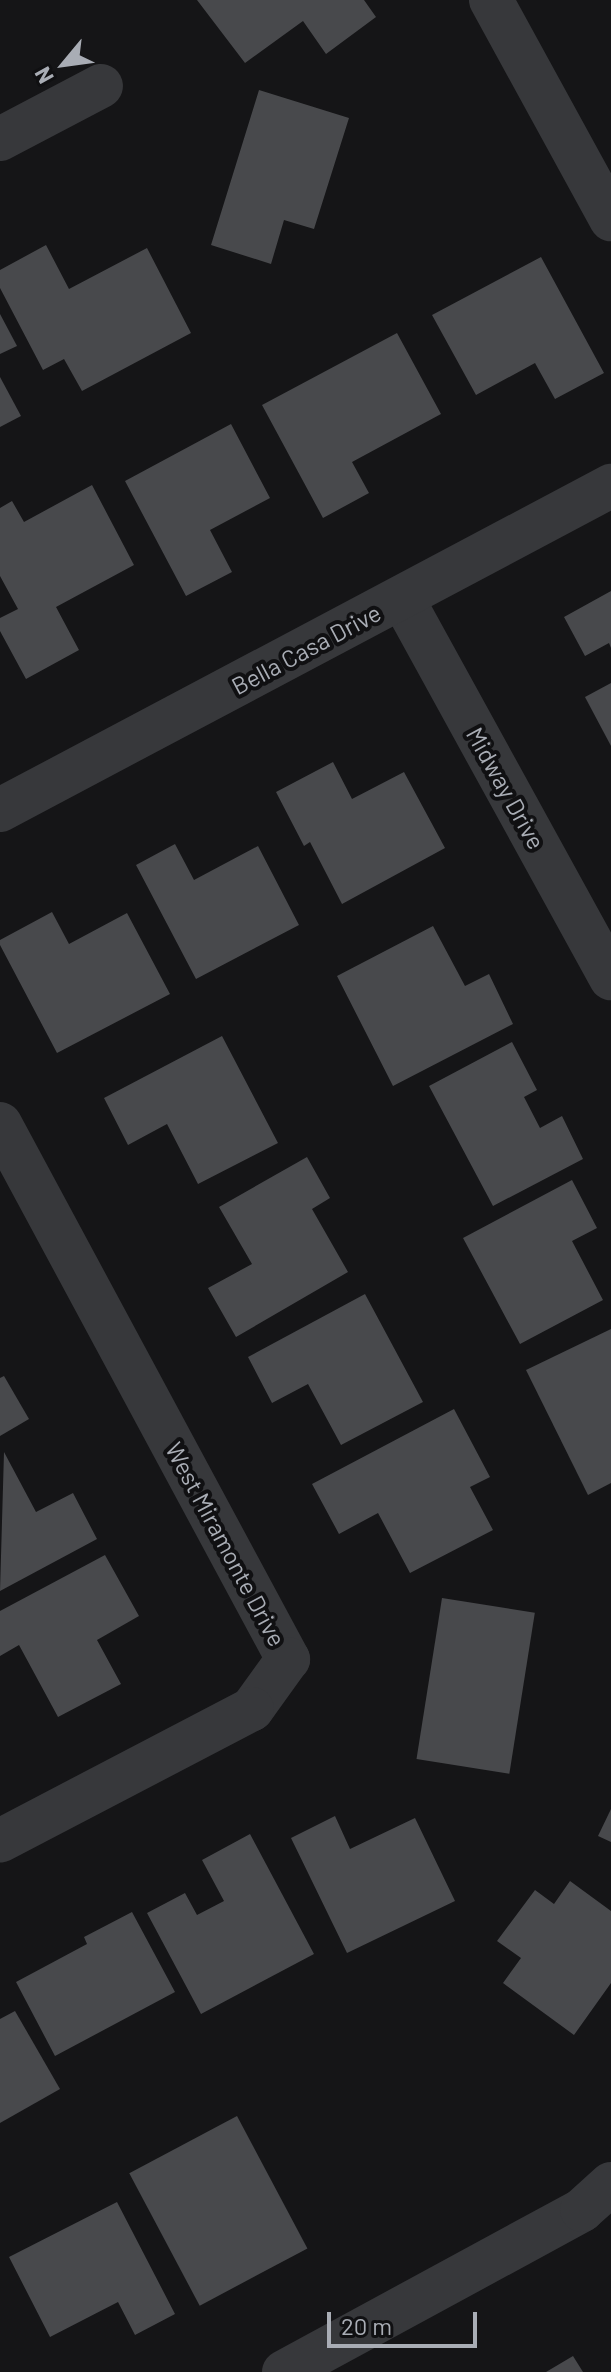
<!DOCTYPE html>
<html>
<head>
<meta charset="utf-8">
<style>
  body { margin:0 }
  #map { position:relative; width:611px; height:2372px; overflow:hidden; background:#151517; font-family:Barlow,sans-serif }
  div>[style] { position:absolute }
  .building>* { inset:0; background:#48494c; transform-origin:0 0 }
  .minor>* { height:44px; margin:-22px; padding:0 22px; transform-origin:22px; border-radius:22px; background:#37383b }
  span { translate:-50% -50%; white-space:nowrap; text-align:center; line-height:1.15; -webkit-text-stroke:8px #101012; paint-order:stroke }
  .street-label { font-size:24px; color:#a9adb5 }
  .north { position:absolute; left:24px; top:24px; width:80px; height:80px; -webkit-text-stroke:6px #101012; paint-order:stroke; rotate:241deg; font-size:22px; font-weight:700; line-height:32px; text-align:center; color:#a9adb5 }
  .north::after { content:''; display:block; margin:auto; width:28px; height:36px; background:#a9adb5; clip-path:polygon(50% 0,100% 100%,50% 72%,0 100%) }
  .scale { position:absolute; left:327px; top:2312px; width:150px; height:36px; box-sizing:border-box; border:4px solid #a9adb5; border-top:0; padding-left:10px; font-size:24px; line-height:28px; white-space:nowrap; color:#a9adb5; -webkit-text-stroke:6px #101012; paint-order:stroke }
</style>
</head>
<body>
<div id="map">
  <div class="building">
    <div style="clip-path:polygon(197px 0,364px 0,376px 17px,326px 54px,303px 21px,245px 63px)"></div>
    <div style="clip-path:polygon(259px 90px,349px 118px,314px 229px,284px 220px,271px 264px,211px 245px)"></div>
    <div style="clip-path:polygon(46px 245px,69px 289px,147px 248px,191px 333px,82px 391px,64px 359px,43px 370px,0 288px,0 270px)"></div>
    <div style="clip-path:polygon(541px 257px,604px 373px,555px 399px,535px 363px,476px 395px,432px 315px)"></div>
    <div style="clip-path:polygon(0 314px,17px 346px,0 354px)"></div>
    <div style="clip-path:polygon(397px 333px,441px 414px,352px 462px,369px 493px,323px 518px,262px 405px)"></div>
    <div style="clip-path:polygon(0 377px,21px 416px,0 427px)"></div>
    <div style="clip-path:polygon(231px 424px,270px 498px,210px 530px,232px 572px,186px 596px,125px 481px)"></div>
    <div style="clip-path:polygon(92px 485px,134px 565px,56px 607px,79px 650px,26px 679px,0 631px,0 618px,18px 609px,0 576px,0 508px,12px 501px,24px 522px)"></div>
    <div style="clip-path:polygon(611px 591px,611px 648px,609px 643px,585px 656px,564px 617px)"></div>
    <div style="clip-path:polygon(611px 683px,611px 746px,585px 697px)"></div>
    <div style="clip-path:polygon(333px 762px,352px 799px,404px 772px,445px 848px,342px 904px,310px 842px,304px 846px,276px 792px)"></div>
    <div style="clip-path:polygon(175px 844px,194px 880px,258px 846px,299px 925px,196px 979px,136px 865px)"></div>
    <div style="clip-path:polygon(52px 912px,69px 944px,127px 913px,170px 994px,57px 1053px,0 945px,0 940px)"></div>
    <div style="clip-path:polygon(433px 926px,465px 986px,489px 974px,513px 1024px,393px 1086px,337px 976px)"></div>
    <div style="clip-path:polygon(222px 1036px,278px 1143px,198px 1184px,167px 1124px,128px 1145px,104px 1098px)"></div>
    <div style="clip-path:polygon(512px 1042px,537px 1090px,524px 1097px,540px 1128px,562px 1116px,583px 1159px,493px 1206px,429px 1086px)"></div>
    <div style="clip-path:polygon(307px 1157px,330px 1198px,312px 1209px,348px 1272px,236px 1337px,208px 1288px,252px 1264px,219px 1207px)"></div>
    <div style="clip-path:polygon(572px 1180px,597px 1228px,572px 1241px,603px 1300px,520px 1344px,463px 1238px)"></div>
    <div style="clip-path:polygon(365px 1294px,423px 1402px,341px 1445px,308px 1384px,272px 1403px,248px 1357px)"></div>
    <div style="clip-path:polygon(611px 1329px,611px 1483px,588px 1495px,526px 1370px)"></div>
    <div style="clip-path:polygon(4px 1376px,29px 1419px,0 1436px,0 1378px)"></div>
    <div style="clip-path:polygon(454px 1409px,490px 1477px,470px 1487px,493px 1530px,410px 1573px,378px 1513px,339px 1534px,312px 1484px)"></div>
    <div style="clip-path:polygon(4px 1452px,36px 1512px,73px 1493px,97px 1539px,0 1591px)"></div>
    <div style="clip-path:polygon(105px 1555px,139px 1616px,97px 1640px,121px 1684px,58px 1717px,19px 1645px,0 1656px,0 1611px)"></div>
    <div style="left:442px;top:1598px;width:94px;height:163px;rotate:9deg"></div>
    <div style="clip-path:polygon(611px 1809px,611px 1842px,598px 1836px)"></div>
    <div style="clip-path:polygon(335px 1816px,350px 1849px,415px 1818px,455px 1901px,347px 1953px,291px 1838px)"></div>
    <div style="clip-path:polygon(250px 1834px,314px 1954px,201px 2014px,147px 1913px,185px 1893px,197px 1915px,224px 1901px,202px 1860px)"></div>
    <div style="clip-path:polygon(570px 1881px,611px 1911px,611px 1983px,574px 2035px,503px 1983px,521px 1958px,497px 1941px,535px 1890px,554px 1904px)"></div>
    <div style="clip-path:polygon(132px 1912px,175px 1992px,55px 2056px,16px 1982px,87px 1944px,84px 1937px)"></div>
    <div style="clip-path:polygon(15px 2011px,60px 2089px,0 2123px,0 2019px)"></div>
    <div style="left:237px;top:2116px;width:150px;height:122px;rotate:62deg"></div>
    <div style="clip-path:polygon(117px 2202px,175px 2314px,135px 2335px,118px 2302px,50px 2337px,9px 2257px)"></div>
    <div style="clip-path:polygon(573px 2356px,583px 2372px,546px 2372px)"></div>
  </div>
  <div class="minor">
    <div style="left:491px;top:0;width:250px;rotate:61.3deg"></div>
    <div style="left:0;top:139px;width:114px;rotate:-27.7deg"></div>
    <div style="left:402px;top:598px;width:434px;rotate:61.2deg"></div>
    <div style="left:0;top:810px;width:692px;rotate:-27.94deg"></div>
    <div style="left:0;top:1124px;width:608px;rotate:61.71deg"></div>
    <div style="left:288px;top:1659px;width:62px;rotate:125.8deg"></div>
    <div style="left:252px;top:1709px;width:284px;rotate:152.4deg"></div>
    <div style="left:284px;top:2372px;width:339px;rotate:-28.5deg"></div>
    <div style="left:582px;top:2210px;width:39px;rotate:-42deg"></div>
  </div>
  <div class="street-label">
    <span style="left:306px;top:649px;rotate:-28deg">Bella Casa Drive</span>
    <span style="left:506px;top:788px;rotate:61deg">Midway Drive</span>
    <span style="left:226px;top:1544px;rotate:62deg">West Miramonte Drive</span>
  </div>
  <div class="north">N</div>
  <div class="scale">20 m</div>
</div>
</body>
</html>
